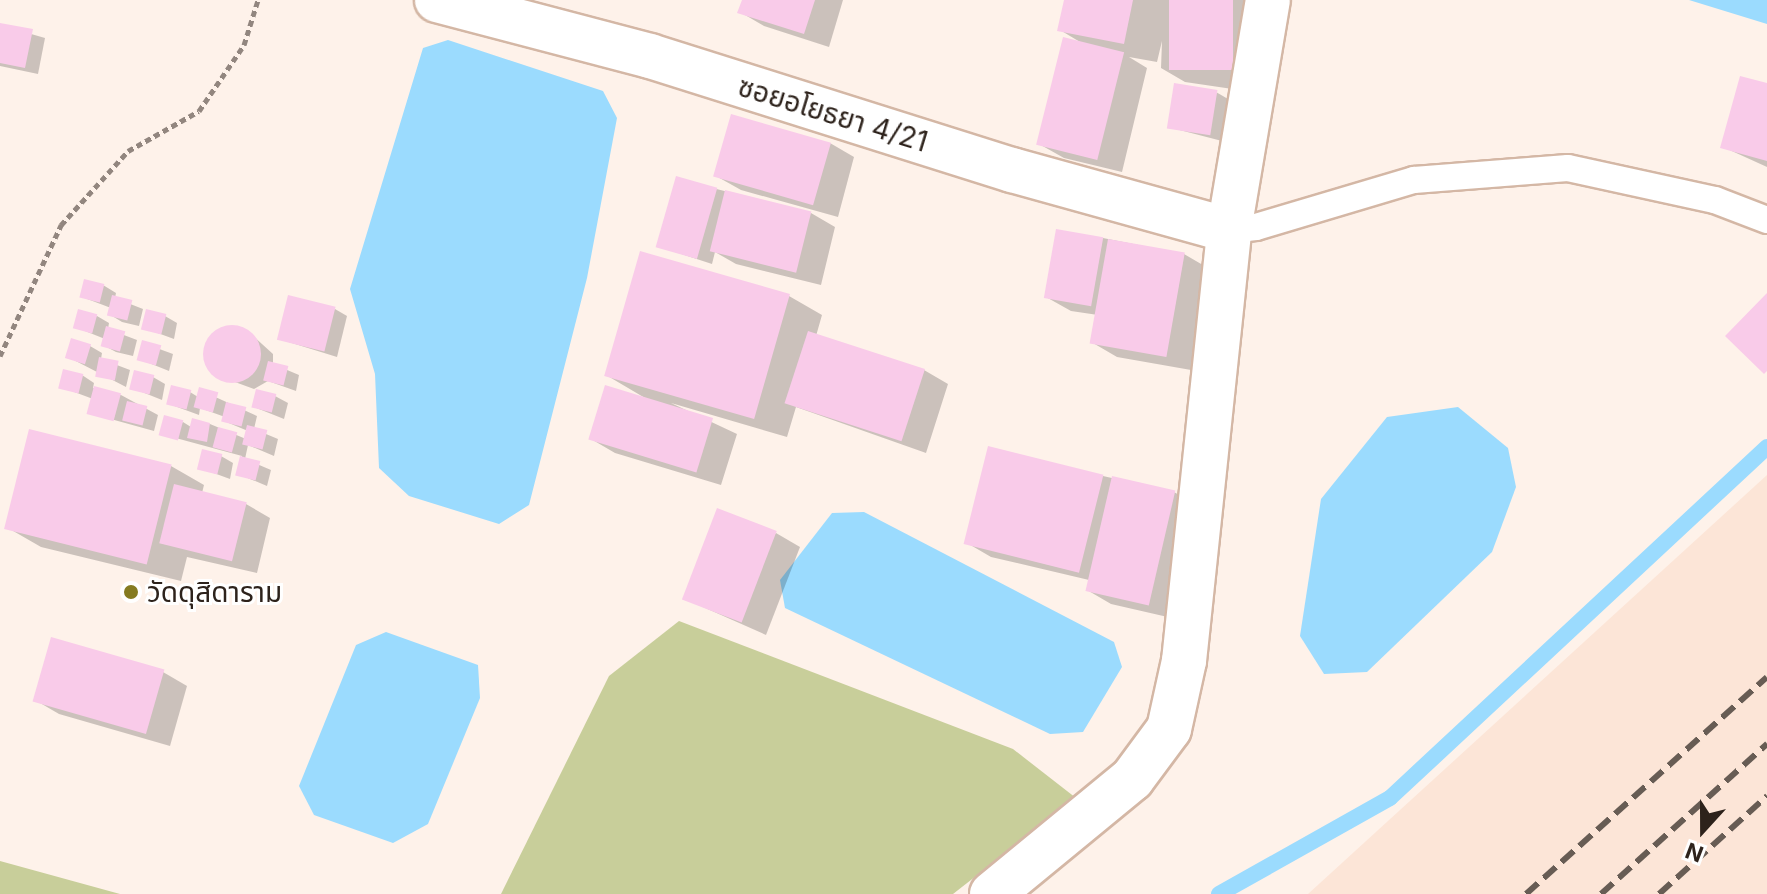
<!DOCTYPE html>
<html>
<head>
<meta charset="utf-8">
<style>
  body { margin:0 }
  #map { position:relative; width:1767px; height:894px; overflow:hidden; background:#fef2ea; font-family:Inter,"Noto Sans Thai",sans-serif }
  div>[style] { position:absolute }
  .built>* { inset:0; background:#fce5d7 }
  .green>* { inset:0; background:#c8ce9a }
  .water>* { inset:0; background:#9bdbfe }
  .shadow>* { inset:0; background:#0003 }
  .stream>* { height:16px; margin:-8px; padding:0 8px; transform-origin:8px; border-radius:8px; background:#9bdbfe }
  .building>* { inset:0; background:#f9cbe9; transform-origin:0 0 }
  .round { border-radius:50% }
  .path>* { height:5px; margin-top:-2.5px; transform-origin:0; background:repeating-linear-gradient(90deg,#92867f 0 6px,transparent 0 10px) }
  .roads { filter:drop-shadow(2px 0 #d4b7a5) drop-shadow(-2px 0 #d4b7a5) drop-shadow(0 2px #d4b7a5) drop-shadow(0 -2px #d4b7a5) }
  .service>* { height:26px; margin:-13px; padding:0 13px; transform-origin:13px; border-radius:13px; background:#fff }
  .minor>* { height:44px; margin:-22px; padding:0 22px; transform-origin:22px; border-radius:22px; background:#fff }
  .rail>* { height:6px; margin-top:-3px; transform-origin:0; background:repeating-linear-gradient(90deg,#675c54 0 16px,transparent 0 24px) }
  .dots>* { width:22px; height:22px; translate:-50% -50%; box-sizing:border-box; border:4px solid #fff; border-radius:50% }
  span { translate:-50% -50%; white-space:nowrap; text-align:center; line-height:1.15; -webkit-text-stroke:6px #fff; paint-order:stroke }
  .street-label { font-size:28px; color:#2d221b }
  .poi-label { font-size:28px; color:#2d221b }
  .left { translate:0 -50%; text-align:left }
  .north { position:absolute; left:1663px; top:790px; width:80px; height:80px; -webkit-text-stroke:6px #fff; paint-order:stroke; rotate:201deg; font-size:22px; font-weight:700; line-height:32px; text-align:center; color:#2d221b }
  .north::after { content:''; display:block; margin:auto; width:28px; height:36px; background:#2d221b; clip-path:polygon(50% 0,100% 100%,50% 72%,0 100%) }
</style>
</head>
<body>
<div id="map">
  <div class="built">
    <div style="clip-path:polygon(1767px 475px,1767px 894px,1308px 894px)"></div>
  </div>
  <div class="green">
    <div style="clip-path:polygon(679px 621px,1013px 749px,1076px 798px,953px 894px,501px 894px,609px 676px)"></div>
    <div style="clip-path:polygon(0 861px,120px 894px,0 894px)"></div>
  </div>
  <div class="water">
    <div style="clip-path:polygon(1689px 0,1767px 0,1767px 24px)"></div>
    <div style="clip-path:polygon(448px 40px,603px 91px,617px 118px,587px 278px,529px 505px,499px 524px,409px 496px,379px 468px,375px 374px,350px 289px,423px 48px)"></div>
    <div style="clip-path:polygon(1458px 407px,1508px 448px,1516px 487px,1492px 552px,1367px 672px,1324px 674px,1300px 636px,1321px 499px,1387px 417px)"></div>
    <div style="clip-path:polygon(864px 512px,1114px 642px,1122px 667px,1083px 732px,1050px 734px,785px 608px,780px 580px,832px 513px)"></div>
    <div style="clip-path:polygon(386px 632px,478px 665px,480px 698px,428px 824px,393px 843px,314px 815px,299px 786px,356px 645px)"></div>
  </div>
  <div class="shadow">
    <div style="clip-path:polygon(744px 0,843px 0,829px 47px,764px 26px,740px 12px)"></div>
    <div style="clip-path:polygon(1066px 0,1259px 0,1246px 91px,1185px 82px,1161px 68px,1162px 41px,1157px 62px,1129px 57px,1147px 68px,1122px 172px,1064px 158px,1039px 144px,1080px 42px,1060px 30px)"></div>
    <div style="clip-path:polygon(0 25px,45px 38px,38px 74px,0 66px)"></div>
    <div style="clip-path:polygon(1767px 85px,1767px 167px,1723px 147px)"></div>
    <div style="clip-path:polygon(1216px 92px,1228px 99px,1222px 141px,1168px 127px)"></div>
    <div style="clip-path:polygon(830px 143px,854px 157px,838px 217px,741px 190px,716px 176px)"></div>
    <div style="clip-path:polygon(677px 179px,811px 213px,835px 227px,821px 285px,736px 264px,715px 252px,712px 264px,660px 247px)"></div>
    <div style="clip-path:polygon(1103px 238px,1184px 254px,1208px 268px,1191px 370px,1117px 357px,1093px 343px,1098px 315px,1071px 311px,1046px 297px)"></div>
    <div style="clip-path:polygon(103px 285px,116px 293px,115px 298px,143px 309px,139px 326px,122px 322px,109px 314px,111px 308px,82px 297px)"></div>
    <div style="clip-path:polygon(789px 296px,822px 315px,816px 336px,924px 370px,948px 384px,926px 453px,796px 407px,787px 437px,671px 403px,737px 434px,721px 485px,615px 453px,591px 439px,645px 398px,606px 375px)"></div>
    <div style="clip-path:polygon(335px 309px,347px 316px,337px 357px,279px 339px)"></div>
    <div style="clip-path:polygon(97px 316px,109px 323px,108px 329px,137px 340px,133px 356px,116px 352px,103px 345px,105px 339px,75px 327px)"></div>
    <div style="clip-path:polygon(165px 316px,177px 323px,174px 339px,144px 328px)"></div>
    <div style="clip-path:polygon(225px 328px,252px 335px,273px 354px,273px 364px,299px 375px,296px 391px,268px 381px,254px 389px,213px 374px,206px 348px)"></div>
    <div style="clip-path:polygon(143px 343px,173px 354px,169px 371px,139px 359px)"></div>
    <div style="clip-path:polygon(90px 346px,102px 353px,101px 359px,130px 370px,126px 387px,68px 357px)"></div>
    <div style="clip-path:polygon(82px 375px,94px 383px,93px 388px,121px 395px,158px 415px,154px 431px,89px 413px,93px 399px,61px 387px)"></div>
    <div style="clip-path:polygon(153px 377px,165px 384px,162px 400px,132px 388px)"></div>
    <div style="clip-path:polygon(200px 390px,257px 416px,254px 429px,278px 439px,274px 456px,248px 445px,245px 459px,271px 470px,267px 486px,238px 474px,242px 456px,161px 434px,183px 422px,191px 427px,210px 424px,246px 439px,248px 431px,224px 421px,225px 417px,200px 408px,199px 415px,169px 404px,190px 392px,198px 397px)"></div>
    <div style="clip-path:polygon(275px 396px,288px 403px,284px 419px,254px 407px)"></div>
    <div style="clip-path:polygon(221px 456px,233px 463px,230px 479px,200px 468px)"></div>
    <div style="clip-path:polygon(171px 466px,204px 485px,202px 493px,246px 504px,270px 518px,257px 573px,187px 557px,181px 581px,41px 547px,8px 528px)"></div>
    <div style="clip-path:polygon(1103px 476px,1174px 492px,1198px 506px,1172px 618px,1111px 604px,1087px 590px,1089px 580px,991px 557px,967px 543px)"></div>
    <div style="clip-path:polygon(776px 533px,800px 547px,766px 635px,685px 599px)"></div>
    <div style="clip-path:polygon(163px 672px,187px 686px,170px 746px,59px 714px,35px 700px)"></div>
  </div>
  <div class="stream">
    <div style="left:1219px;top:894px;width:196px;rotate:-29.3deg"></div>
    <div style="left:1390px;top:798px;width:515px;rotate:-42.95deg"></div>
  </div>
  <div class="building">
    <div style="clip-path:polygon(742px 0,815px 0,804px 34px,737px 13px)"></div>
    <div style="clip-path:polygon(1064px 0,1133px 0,1124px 44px,1057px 31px)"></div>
    <div style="left:1169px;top:0;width:64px;height:70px"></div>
    <div style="clip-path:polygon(0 23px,33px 29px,25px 68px,0 63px)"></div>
    <div style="left:1063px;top:37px;width:63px;height:111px;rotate:14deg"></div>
    <div style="clip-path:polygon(1740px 76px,1767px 83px,1767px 161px,1720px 148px)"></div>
    <div style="left:1174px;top:83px;width:44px;height:46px;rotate:9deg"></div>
    <div style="left:731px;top:114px;width:104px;height:65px;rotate:16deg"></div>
    <div style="left:676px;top:176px;width:43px;height:74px;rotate:16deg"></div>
    <div style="left:725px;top:190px;width:89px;height:63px;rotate:14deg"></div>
    <div style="left:1056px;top:229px;width:48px;height:70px;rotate:10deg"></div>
    <div style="left:1108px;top:239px;width:78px;height:106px;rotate:10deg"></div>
    <div style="left:640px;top:251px;width:156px;height:130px;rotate:16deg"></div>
    <div style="left:84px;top:279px;width:21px;height:19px;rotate:14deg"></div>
    <div style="clip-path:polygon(1767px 293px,1767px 371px,1764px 374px,1725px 336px)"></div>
    <div style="left:112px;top:295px;width:21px;height:21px;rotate:14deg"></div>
    <div style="left:288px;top:295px;width:49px;height:46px;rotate:14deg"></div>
    <div style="left:78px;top:309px;width:20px;height:20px;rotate:15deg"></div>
    <div style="left:146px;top:309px;width:21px;height:21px;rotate:14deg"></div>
    <div class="round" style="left:203px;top:325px;width:58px;height:58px"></div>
    <div style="left:106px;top:326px;width:20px;height:21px;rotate:15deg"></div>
    <div style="left:808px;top:331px;width:123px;height:76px;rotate:18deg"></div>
    <div style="left:71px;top:338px;width:21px;height:21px;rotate:17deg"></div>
    <div style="left:142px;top:340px;width:20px;height:21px;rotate:15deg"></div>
    <div style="left:99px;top:357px;width:20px;height:20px;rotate:11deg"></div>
    <div style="left:268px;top:361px;width:21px;height:20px;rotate:14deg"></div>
    <div style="left:63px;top:369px;width:21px;height:20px;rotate:14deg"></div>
    <div style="left:134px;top:370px;width:21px;height:20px;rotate:14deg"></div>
    <div style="left:171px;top:385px;width:21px;height:20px;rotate:14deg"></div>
    <div style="left:605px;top:385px;width:113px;height:57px;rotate:17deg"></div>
    <div style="left:94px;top:386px;width:28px;height:29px;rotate:15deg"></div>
    <div style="left:199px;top:387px;width:20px;height:21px;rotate:15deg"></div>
    <div style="left:256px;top:389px;width:21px;height:19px;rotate:14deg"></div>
    <div style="left:127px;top:401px;width:21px;height:20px;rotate:14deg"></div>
    <div style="left:226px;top:402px;width:21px;height:20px;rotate:14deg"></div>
    <div style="left:164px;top:415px;width:20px;height:21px;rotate:15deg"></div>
    <div style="clip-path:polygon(192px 418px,210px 423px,207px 442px,187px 438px)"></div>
    <div style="left:247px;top:425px;width:21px;height:20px;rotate:14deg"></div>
    <div style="left:218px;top:427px;width:20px;height:21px;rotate:15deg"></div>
    <div style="left:29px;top:429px;width:147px;height:103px;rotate:14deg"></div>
    <div style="left:988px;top:446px;width:119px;height:101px;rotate:14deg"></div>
    <div style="left:202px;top:449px;width:21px;height:21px;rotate:14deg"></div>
    <div style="left:240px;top:456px;width:21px;height:20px;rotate:14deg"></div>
    <div style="left:1112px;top:476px;width:65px;height:118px;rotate:13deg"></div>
    <div style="left:174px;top:484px;width:75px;height:61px;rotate:14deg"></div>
    <div style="left:717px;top:508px;width:64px;height:98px;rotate:21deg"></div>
    <div style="left:51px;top:637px;width:118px;height:67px;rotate:16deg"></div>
  </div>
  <div class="path">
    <div style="left:0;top:356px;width:145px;rotate:-65deg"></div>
    <div style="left:61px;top:225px;width:100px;rotate:-47.8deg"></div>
    <div style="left:128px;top:151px;width:81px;rotate:-29.4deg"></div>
    <div style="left:199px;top:111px;width:80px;rotate:-55.7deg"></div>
    <div style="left:244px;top:45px;width:47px;rotate:-72.7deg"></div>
  </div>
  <div class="roads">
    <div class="service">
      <div style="left:1229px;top:230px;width:27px;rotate:-6deg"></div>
      <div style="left:1256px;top:227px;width:165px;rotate:-16.6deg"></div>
      <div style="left:1414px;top:180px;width:154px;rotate:-4.5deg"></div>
      <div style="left:1568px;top:168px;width:150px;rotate:12.3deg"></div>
      <div style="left:1715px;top:200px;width:56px;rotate:21deg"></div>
    </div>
    <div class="minor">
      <div style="left:437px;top:0;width:220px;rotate:14.7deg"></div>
      <div style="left:650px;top:56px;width:380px;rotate:17.5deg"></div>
      <div style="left:1012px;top:170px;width:225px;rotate:15.5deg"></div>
      <div style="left:992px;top:894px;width:181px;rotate:-39.4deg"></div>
      <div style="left:1132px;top:779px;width:62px;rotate:-53.5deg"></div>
      <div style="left:1169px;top:729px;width:70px;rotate:-77.6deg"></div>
      <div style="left:1184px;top:661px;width:433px;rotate:-84deg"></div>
      <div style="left:1229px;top:230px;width:233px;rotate:-80.4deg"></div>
    </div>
  </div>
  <div class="rail">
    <div style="left:1526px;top:894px;width:324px;rotate:-42deg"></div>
    <div style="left:1601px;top:894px;width:224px;rotate:-42.1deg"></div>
    <div style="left:1659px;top:894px;width:146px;rotate:-42.2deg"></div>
  </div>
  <div class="dots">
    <div style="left:131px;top:592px;background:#857b21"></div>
  </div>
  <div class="street-label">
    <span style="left:833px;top:114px;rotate:17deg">ซอยอโยธยา 4/21</span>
  </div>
  <div class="poi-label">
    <span class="left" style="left:147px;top:592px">วัดดุสิดาราม</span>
  </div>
  <div class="north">N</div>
</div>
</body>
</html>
